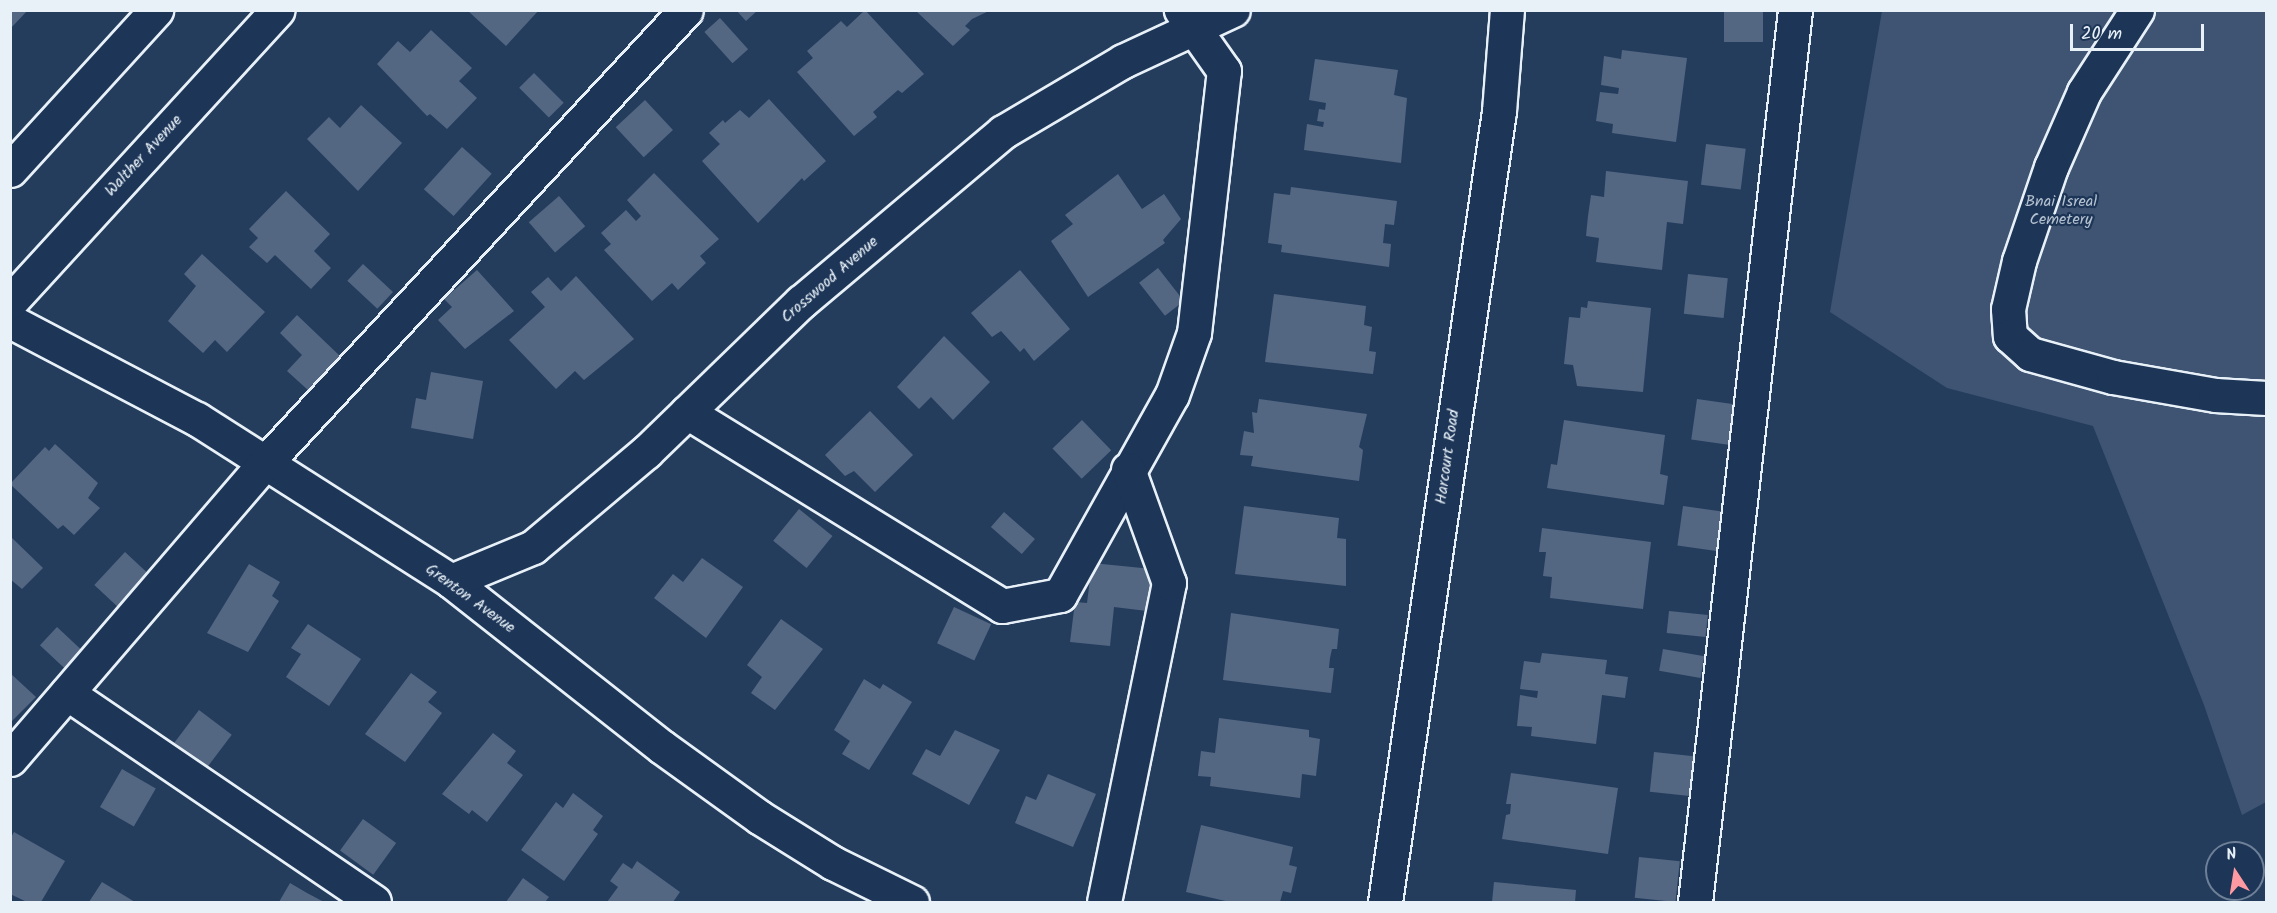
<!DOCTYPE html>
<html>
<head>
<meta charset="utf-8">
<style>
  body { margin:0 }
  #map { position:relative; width:2277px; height:913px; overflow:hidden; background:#253d5d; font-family:Kalam,sans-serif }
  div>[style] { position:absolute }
  .green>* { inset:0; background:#3e5472 }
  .building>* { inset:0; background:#536782; transform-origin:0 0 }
  .roads { filter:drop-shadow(2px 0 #e8f1f8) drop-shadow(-2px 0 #e8f1f8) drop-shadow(0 2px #e8f1f8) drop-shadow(0 -2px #e8f1f8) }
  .minor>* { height:33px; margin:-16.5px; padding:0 16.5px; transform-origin:16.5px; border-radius:16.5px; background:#1d3557 }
  .major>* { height:33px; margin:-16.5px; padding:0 16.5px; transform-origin:16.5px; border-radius:16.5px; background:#1d3557 }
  span { translate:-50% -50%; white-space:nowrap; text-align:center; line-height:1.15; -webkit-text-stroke:4.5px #1d3557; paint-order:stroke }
  .street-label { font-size:16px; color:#e8f1f8 }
  .park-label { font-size:16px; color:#b5c2d0 }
  .frame { position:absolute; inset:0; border:12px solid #e8f1f8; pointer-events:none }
  .north { position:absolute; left:2205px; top:841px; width:60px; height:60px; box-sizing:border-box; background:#1d3557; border:2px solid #6e8097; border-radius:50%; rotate:348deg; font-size:16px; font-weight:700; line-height:24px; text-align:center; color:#e8f1f8 }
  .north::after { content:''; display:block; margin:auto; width:21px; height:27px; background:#ff9aa2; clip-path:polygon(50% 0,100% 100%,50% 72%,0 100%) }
  .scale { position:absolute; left:2070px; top:24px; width:134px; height:27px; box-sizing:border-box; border:3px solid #e8f1f8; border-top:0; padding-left:8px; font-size:18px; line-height:21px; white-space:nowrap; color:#e8f1f8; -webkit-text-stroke:4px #1d3557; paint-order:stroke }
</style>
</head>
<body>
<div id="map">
  <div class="green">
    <div style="clip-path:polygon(1882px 11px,2266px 11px,2266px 802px,2242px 815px,2204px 705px,2093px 426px,1947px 388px,1830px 312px)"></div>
  </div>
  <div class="building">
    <div style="clip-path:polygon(10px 10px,28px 10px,10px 29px)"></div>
    <div style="clip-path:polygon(467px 10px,539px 10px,506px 46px)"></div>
    <div style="clip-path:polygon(736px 10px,758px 10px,746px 21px)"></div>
    <div style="clip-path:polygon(865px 10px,924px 74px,902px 93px,898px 90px,873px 112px,877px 117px,854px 136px,797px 72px,813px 58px,807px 51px,841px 21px,847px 27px)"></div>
    <div style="clip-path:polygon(915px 10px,991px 10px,972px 19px,965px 26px,970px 30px,953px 46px)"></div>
    <div style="left:1724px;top:10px;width:39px;height:32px"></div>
    <div style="left:720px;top:18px;width:42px;height:21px;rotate:48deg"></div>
    <div style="clip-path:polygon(431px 30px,472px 68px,459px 81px,477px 98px,447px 129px,430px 114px,427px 116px,377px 64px,398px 41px,410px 52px)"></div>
    <div style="clip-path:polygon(1622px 50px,1687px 58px,1676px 142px,1612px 133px,1613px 124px,1596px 121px,1600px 92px,1618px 94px,1619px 88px,1601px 85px,1604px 56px,1621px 59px)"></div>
    <div style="clip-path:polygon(1315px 59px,1398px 70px,1394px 95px,1407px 98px,1401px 163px,1304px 150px,1307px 124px,1323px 127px,1324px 122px,1317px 121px,1319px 109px,1325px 110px,1326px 103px,1309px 100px)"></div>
    <div style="left:534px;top:73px;width:42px;height:21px;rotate:45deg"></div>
    <div style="clip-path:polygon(769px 99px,826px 161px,804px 181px,802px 178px,758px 223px,702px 161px,720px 144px,709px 133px,723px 120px,725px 123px,740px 110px,749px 118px)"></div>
    <div style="left:645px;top:100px;width:41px;height:40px;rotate:47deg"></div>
    <div style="clip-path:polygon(361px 105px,402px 143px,358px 191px,307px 139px,329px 117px,340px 128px)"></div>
    <div style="left:1706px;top:144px;width:40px;height:41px;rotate:7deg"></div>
    <div style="left:462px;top:147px;width:40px;height:57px;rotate:42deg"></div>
    <div style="clip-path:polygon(1606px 171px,1688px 181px,1683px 224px,1667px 222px,1662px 270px,1596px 262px,1599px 238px,1586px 236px,1588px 216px,1591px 195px,1604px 197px)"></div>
    <div style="clip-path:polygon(654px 173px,719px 239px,700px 256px,706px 263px,678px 290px,672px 283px,652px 301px,604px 250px,611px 244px,601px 233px,626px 210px,636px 221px,641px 216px,627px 200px)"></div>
    <div style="clip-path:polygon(1118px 174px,1142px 209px,1164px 194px,1181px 219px,1163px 240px,1165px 243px,1088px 297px,1051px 241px,1073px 224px,1065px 215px)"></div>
    <div style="clip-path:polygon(1291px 187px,1397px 201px,1394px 225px,1385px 224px,1383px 243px,1391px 244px,1389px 267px,1281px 252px,1282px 245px,1268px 243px,1274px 193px,1290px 195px)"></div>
    <div style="clip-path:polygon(286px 191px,330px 234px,314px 251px,331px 268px,311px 289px,275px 255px,267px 263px,249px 247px,258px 238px,249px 229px)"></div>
    <div style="left:559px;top:196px;width:40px;height:40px;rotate:49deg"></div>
    <div style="clip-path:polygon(202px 254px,265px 312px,227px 352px,215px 340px,203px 353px,168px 321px,196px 286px,184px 274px)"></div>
    <div style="left:363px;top:264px;width:41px;height:23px;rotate:43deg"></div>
    <div style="left:1158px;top:268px;width:42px;height:24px;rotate:52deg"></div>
    <div style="clip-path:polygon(477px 270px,514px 311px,465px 349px,438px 320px,452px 307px,444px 299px)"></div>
    <div style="clip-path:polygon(1020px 270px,1070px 329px,1034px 361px,1024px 348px,1020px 352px,1001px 331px,992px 337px,971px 313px)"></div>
    <div style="left:1688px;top:274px;width:40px;height:40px;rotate:6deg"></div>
    <div style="clip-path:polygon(576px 276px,634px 339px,584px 380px,575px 371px,556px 389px,509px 340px,545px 307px,531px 292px,548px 277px,561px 291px)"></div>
    <div style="clip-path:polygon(1274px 294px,1366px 306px,1364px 325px,1372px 327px,1369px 351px,1376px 352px,1373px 374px,1265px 362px)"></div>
    <div style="clip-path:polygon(1588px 301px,1651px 308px,1643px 392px,1577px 386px,1573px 365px,1564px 364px,1569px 317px,1580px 318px,1581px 307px,1587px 308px)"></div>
    <div style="clip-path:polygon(297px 315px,341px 357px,309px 391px,287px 371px,302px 355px,280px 333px)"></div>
    <div style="clip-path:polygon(944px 336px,990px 382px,953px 420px,931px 397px,919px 409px,897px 387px)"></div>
    <div style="clip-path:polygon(431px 372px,483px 381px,473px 439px,411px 428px,416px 398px,426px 400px)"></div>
    <div style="clip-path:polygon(1259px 399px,1367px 414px,1359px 447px,1363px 450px,1359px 481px,1251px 466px,1253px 456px,1240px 455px,1244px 431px,1254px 433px,1252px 412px,1257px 413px)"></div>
    <div style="left:1697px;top:399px;width:41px;height:41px;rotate:8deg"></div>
    <div style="clip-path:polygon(870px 411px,913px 455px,875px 492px,854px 471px,845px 476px,825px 455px)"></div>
    <div style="left:1082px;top:420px;width:42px;height:41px;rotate:46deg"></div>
    <div style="clip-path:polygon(1564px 420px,1665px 435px,1660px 474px,1668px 476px,1664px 505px,1547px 488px,1551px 464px,1557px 465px)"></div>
    <div style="clip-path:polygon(55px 444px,98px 483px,88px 498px,100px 508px,74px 535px,63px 525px,58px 529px,10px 484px,45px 447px,49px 451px)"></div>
    <div style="clip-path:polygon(1244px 506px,1339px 518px,1337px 538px,1346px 539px,1346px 586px,1235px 574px)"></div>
    <div style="left:1683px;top:506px;width:41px;height:40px;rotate:8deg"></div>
    <div style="left:799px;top:509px;width:43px;height:41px;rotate:39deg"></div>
    <div style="left:1004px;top:512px;width:41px;height:20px;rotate:41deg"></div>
    <div style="clip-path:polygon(1542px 528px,1651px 542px,1643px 609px,1550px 598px,1552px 577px,1543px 576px,1546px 552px,1539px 552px)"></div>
    <div style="clip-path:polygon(10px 536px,43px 568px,22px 589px,10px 579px)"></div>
    <div style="left:125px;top:552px;width:44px;height:45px;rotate:43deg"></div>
    <div style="clip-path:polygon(702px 558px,743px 587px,706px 638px,654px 598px,673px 574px,683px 582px)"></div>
    <div style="clip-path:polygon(1092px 563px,1152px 569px,1147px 611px,1114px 607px,1110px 646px,1070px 642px,1075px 602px,1087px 603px)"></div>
    <div style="clip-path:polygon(249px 564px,280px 582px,272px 596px,279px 601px,248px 652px,207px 633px)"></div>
    <div style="left:954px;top:607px;width:41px;height:40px;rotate:25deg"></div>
    <div style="left:1669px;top:611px;width:39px;height:22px;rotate:6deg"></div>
    <div style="clip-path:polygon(1231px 613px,1339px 629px,1337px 649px,1332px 649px,1330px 658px,1329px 668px,1334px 668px,1331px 693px,1223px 680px)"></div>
    <div style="clip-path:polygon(781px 619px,823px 649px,775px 710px,751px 693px,762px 677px,747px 665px)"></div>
    <div style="clip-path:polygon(308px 624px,361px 659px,329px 706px,286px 677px,301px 654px,291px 648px)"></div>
    <div style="left:57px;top:627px;width:42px;height:25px;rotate:43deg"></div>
    <div style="left:1663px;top:649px;width:42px;height:22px;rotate:10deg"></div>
    <div style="clip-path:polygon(1542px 653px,1607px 660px,1605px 674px,1628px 677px,1625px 698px,1602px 695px,1596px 744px,1531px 736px,1532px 727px,1517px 726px,1520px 695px,1537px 698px,1538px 691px,1520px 689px,1524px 661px,1540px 663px)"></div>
    <div style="clip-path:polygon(10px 673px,36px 697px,10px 723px)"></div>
    <div style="clip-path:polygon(411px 673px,437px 692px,428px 702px,442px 713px,405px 762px,365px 734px)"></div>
    <div style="clip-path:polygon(864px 679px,880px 689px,883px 684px,912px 702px,869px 770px,842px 754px,850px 741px,834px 730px)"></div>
    <div style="left:199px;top:710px;width:41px;height:41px;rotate:37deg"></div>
    <div style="clip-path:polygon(1219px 718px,1309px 730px,1309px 737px,1320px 739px,1316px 776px,1302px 774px,1300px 798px,1210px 786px,1211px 777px,1198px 776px,1201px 751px,1215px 753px)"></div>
    <div style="clip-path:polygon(955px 730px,1000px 750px,969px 805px,912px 774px,926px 749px,940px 756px)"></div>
    <div style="clip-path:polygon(493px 733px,516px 751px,507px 763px,523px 775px,487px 822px,472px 810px,469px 814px,442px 794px)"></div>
    <div style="left:1654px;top:752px;width:40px;height:40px;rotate:6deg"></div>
    <div style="left:122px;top:769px;width:39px;height:44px;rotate:30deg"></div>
    <div style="clip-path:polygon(1511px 773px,1618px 788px,1608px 854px,1502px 839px,1506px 815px,1510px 814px,1511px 804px,1506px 804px)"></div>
    <div style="clip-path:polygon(1048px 774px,1096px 794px,1073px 847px,1015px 823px,1026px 796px,1036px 800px)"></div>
    <div style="clip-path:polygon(573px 793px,603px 816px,593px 830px,598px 834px,564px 881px,521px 850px,556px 802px,563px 808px)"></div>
    <div style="left:363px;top:819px;width:41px;height:39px;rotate:36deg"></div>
    <div style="clip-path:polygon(1201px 825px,1293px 847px,1289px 865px,1297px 867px,1291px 893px,1283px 891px,1280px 902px,1230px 902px,1186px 892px)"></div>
    <div style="clip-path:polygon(14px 832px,65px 861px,41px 902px,27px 902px,10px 894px,10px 839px)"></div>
    <div style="left:1639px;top:857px;width:41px;height:41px;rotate:6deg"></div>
    <div style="clip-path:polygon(637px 861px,680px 892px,673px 902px,607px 902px,618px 887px,610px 881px,623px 863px,632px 869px)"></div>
    <div style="clip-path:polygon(523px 878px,549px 897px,545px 902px,506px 902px)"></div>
    <div style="clip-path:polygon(102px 882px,135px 902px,89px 902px)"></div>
    <div style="clip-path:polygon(1494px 882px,1576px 890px,1575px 902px,1492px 902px)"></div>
    <div style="clip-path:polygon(290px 883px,307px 893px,324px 902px,279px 902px)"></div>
  </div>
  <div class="roads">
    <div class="minor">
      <div style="left:2137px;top:10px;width:98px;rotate:122.9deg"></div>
      <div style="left:2084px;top:92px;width:82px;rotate:113.7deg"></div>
      <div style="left:2051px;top:167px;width:99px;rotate:108.8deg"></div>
      <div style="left:2019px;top:261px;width:49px;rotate:102.9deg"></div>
      <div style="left:2008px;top:309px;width:27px;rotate:86deg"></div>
      <div style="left:2010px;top:336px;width:27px;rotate:42deg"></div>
      <div style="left:2030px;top:354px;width:86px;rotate:15.5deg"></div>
      <div style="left:2113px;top:377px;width:104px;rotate:10deg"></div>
      <div style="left:2215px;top:395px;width:51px;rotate:3.4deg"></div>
      <div style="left:10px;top:321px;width:211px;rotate:27.7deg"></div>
      <div style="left:197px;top:419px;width:301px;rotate:32.5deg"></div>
      <div style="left:451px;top:581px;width:268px;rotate:38.2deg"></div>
      <div style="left:662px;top:747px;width:120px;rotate:35.8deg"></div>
      <div style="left:759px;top:817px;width:87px;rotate:31.9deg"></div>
      <div style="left:833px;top:863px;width:88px;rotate:26.3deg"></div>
      <div style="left:687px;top:412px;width:370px;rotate:31.6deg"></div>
      <div style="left:1002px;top:606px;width:59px;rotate:-10.7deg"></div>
      <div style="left:1060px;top:595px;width:229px;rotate:-60.8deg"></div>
      <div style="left:1172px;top:395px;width:66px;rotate:-70.5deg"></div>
      <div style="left:1194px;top:333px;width:264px;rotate:-83.5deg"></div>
      <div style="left:1224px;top:71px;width:75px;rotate:-125.2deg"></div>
      <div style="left:451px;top:581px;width:89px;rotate:-22.5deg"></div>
      <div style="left:533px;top:547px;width:148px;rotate:-40.1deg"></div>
      <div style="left:646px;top:452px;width:216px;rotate:-44.1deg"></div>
      <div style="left:801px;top:302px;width:264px;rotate:-40.1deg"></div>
      <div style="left:1003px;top:132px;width:139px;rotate:-30.6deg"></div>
      <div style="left:1123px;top:61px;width:121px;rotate:-24.9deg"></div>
      <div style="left:67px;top:693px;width:371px;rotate:34.2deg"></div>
      <div style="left:10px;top:759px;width:391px;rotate:-49.3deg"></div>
      <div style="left:265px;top:463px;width:618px;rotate:-47.1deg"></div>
      <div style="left:1104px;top:902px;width:326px;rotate:-78.5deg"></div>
      <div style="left:1169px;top:583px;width:121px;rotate:-109.8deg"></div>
      <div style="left:1385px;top:902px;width:799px;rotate:-81.8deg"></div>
      <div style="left:1499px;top:111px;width:101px;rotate:-85.5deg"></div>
      <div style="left:1695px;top:902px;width:898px;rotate:-83.6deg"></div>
    </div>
    <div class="major">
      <div style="left:10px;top:170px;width:217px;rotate:-47.6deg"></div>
      <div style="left:10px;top:302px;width:396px;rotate:-47.5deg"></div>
    </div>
  </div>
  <div class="street-label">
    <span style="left:144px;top:156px;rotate:-47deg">Walther Avenue</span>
    <span style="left:830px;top:280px;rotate:-41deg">Crosswood Avenue</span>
    <span style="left:1448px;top:457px;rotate:-82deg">Harcourt Road</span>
    <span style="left:470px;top:599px;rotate:36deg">Grenton Avenue</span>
  </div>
  <div class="park-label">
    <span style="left:2061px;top:211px">Bnai Isreal<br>Cemetery</span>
  </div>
  <div class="frame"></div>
  <div class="north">N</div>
  <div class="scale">20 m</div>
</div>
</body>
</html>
